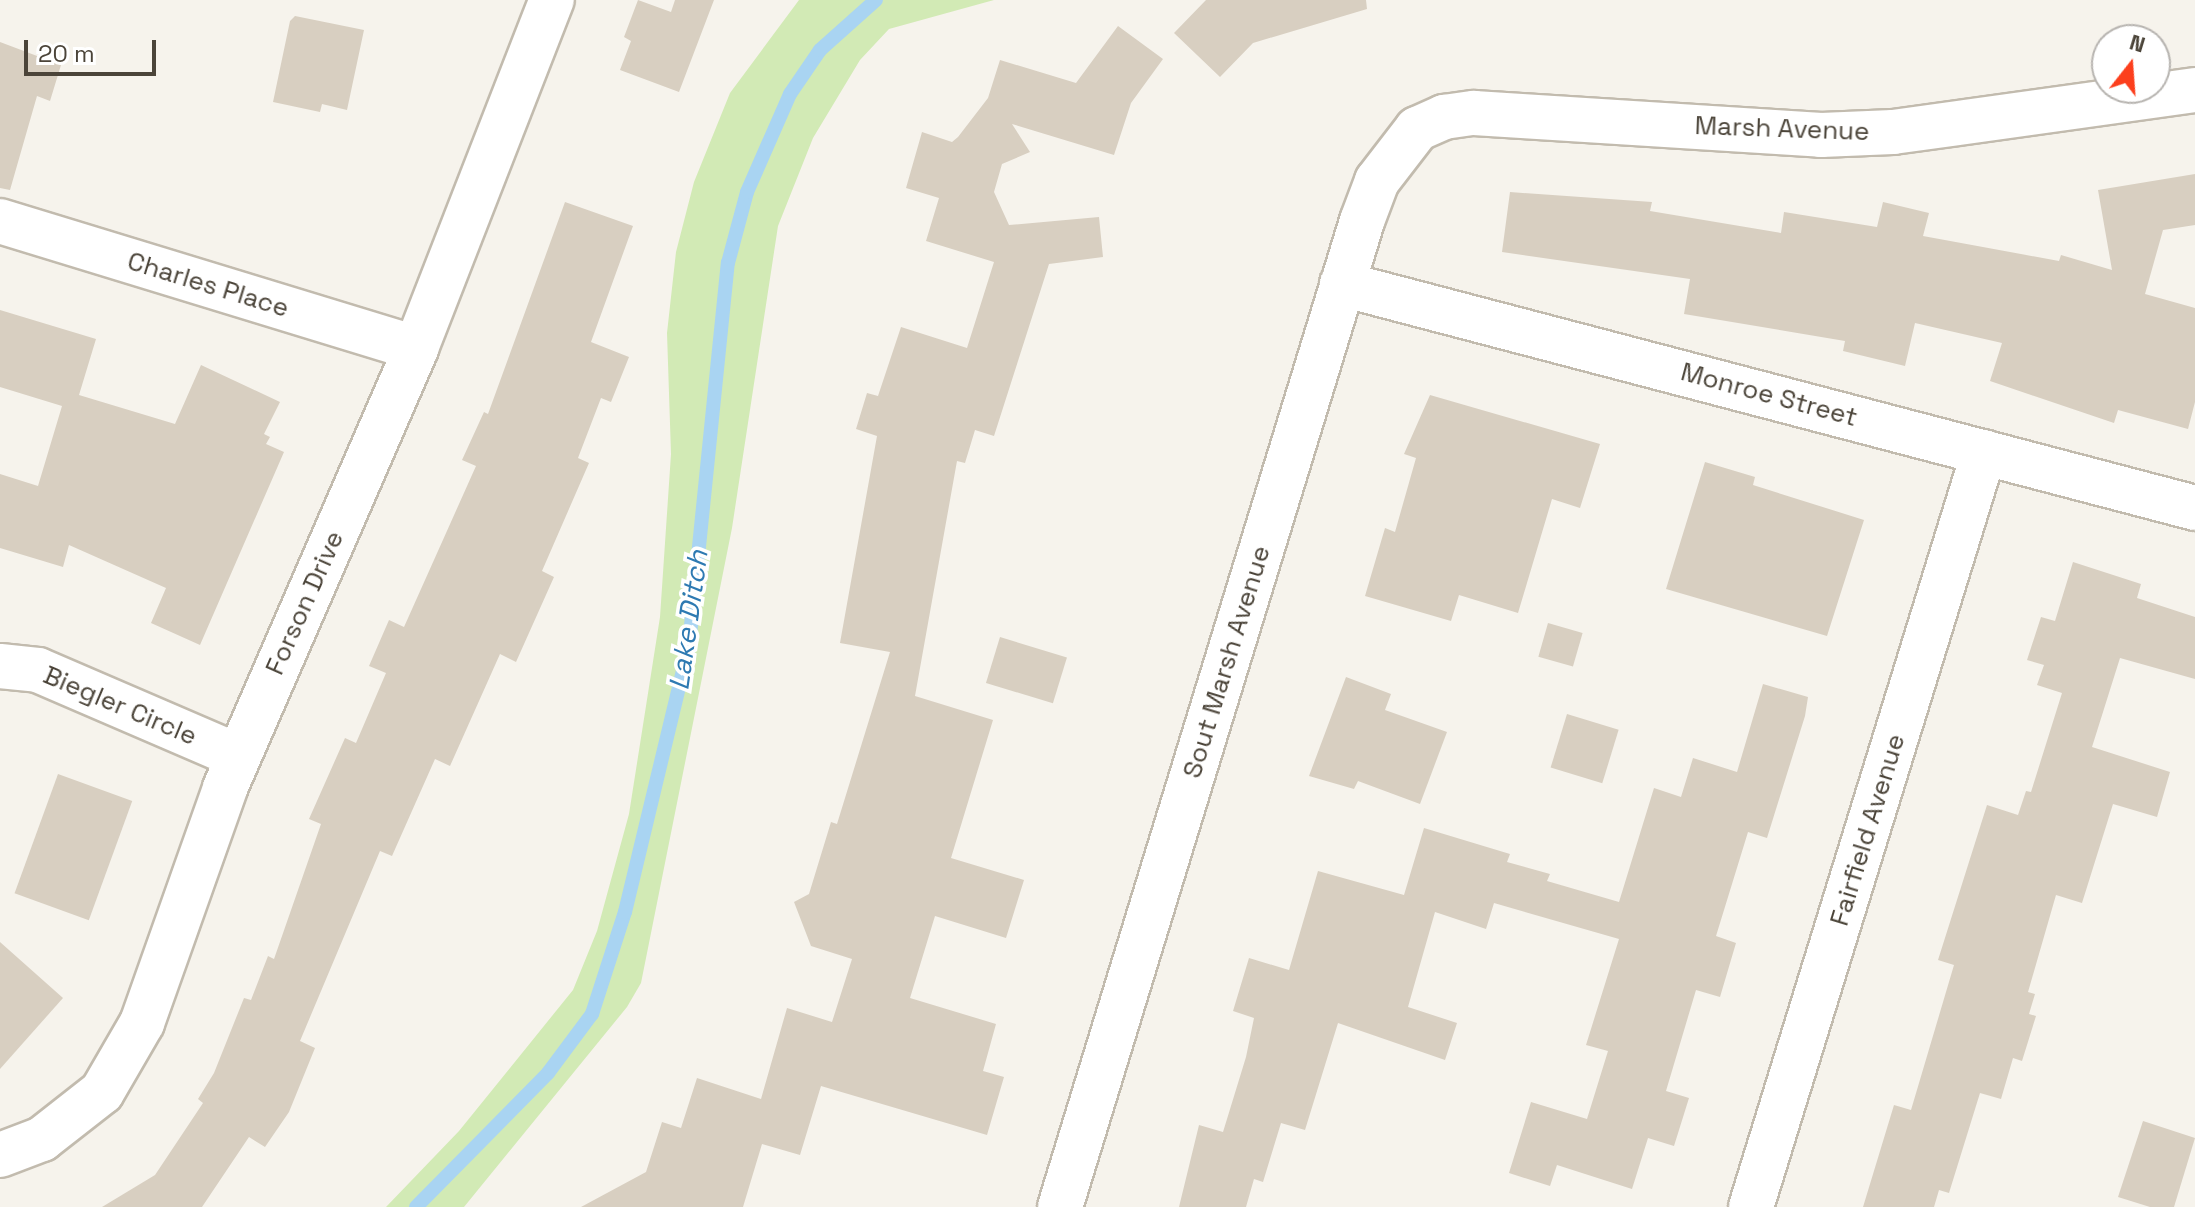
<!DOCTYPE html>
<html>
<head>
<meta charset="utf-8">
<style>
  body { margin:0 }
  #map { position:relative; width:2195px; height:1207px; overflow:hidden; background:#f6f3ec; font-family:"Space Grotesk",sans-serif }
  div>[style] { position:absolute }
  .green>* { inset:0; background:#d2eab5 }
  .stream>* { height:14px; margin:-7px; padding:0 7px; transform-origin:7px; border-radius:7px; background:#a9d4f2 }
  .building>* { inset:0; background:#d8cfc1; transform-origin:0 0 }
  .roads { filter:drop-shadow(2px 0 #c2bbae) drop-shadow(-2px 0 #c2bbae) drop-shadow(0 2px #c2bbae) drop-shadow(0 -2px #c2bbae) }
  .minor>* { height:44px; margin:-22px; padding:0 22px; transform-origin:22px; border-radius:22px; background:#fff }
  span { translate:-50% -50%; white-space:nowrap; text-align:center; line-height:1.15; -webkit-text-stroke:7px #fff; paint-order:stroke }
  .street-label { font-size:26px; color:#4b4439 }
  .water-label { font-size:28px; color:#2e7ab2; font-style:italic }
  .north { position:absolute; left:2091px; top:24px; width:80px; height:80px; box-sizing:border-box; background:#fff; border:2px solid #b7b4b0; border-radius:50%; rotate:17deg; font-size:22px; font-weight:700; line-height:32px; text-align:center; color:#4b4439 }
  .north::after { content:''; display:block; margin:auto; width:28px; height:36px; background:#fc3f1d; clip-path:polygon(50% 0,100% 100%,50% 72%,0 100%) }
  .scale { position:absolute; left:24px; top:40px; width:132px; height:36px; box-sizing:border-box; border:4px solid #4b4439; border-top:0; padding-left:10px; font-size:24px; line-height:28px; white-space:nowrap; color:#4b4439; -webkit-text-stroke:6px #fff; paint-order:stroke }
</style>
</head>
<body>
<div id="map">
  <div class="green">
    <div style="clip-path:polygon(799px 0,994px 0,889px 29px,860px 60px,813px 138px,778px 226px,732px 528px,641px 983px,627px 1007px,464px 1207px,386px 1207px,459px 1131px,573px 990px,597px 931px,629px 814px,660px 617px,671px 454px,667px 333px,676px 252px,694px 182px,730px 93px)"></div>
  </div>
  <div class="stream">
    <div style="left:416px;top:1207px;width:188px;rotate:-45.4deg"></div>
    <div style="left:548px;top:1073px;width:74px;rotate:-53.3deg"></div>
    <div style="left:592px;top:1014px;width:107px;rotate:-72.1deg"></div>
    <div style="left:625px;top:912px;width:275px;rotate:-76.5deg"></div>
    <div style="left:689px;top:645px;width:384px;rotate:-84.2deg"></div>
    <div style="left:728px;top:263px;width:73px;rotate:-75deg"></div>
    <div style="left:747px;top:192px;width:107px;rotate:-66.3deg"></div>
    <div style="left:790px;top:94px;width:53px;rotate:-55.7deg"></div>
    <div style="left:820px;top:50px;width:75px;rotate:-41.8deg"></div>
  </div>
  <div class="building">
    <div style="clip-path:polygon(638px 0,671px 12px,675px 0,714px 0,679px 92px,620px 70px,631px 41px,624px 37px)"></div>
    <div style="clip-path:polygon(1206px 0,1366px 0,1367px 9px,1253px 43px,1220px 77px,1174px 33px)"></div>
    <div style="clip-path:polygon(295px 16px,364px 30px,347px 110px,322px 104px,320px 112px,273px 102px,290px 21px)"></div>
    <div style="clip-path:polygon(1118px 26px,1163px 59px,1131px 103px,1114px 155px,1012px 124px,1030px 152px,1002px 164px,994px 192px,1009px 225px,1099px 217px,1103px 257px,1049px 264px,994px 436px,975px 430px,965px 463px,957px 461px,915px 696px,993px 720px,951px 858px,1024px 880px,1006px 938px,935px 916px,910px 998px,996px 1024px,983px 1071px,1004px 1077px,987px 1135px,821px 1086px,800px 1155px,762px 1144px,743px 1207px,581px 1207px,646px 1172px,662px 1122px,681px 1128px,697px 1078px,761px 1099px,787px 1008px,832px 1022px,852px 959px,811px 946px,794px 902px,809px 894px,831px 822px,837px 824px,890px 652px,840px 643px,877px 436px,856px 429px,867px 393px,878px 396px,901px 327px,967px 348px,994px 262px,926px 241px,939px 198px,906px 188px,922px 132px,952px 142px,958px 137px,988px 98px,1000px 60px,1076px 83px)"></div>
    <div style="clip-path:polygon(0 42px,61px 65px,50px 101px,37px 96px,10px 190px,0 188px)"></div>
    <div style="clip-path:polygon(2195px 174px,2195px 225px,2163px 230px,2145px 294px,2195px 308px,2195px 402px,2188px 429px,2118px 410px,2114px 423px,1990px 381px,2002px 343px,1915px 323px,1905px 366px,1843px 351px,1845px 341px,1684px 314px,1690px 279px,1502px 252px,1510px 192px,1652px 202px,1650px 211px,1781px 233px,1784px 212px,1877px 227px,1883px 202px,1929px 213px,1923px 236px,2059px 261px,2061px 255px,2112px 270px,2098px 190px)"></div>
    <div style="clip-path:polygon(565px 202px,633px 226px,591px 342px,629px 357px,611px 402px,601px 398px,578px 458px,589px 463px,542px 571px,554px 577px,516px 662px,500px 654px,450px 766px,435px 759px,392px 856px,380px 851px,300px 1041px,315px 1048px,289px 1112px,265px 1147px,249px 1137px,202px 1207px,102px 1207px,155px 1175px,203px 1103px,198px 1099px,214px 1073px,244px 998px,251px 1000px,268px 956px,274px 959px,321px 824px,309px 819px,345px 738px,356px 743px,386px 673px,369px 666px,389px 620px,404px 627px,476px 466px,462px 460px,484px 412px,488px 414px)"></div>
    <div style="clip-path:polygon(0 310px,96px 339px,79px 395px,175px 424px,201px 365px,280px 402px,264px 434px,270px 437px,266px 444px,284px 452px,200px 645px,151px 623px,166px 588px,69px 545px,63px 567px,0 548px,0 474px,38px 486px,62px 406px,0 387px)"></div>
    <div style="clip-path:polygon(1430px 395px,1600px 444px,1580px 508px,1552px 499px,1518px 613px,1459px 595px,1451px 621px,1365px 596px,1385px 528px,1395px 532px,1416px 458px,1404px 454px)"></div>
    <div style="clip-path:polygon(1705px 462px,1755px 477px,1753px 485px,1864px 520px,1827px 636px,1666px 589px)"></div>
    <div style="clip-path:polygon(2073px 562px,2141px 584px,2137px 598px,2195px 617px,2195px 679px,2120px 658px,2092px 747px,2170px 772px,2157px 817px,2113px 804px,2082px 903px,2056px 895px,2028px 992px,2035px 994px,2029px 1014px,2036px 1016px,2022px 1061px,2013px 1058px,2001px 1099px,1980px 1093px,1949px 1193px,1939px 1190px,1934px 1207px,1863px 1207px,1894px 1105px,1911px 1110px,1954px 965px,1938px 960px,1987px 805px,2018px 815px,2026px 791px,2031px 792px,2062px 693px,2037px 685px,2044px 665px,2027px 660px,2041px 617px,2055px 621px)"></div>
    <div style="left:1548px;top:623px;width:36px;height:35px;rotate:16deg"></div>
    <div style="left:1000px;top:637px;width:70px;height:48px;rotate:17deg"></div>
    <div style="clip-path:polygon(1346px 677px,1391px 694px,1385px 710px,1447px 732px,1420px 804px,1358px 781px,1354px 789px,1309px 776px)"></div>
    <div style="clip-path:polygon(1763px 684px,1808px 697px,1805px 716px,1767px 838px,1748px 832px,1716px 936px,1736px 943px,1720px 997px,1696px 990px,1666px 1091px,1689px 1098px,1674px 1146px,1648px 1138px,1632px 1189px,1557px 1165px,1550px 1186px,1509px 1173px,1531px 1102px,1587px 1119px,1608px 1051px,1586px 1045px,1619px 939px,1494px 903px,1486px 929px,1435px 912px,1408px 1007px,1457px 1023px,1445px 1060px,1338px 1023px,1305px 1130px,1281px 1123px,1263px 1182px,1254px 1179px,1246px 1207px,1179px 1207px,1199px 1125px,1223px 1132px,1246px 1057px,1254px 1018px,1233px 1011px,1249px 958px,1289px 970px,1318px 871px,1404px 895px,1424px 828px,1510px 854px,1507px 862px,1550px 874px,1547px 881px,1619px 902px,1654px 788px,1681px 797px,1693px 758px,1737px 772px)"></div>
    <div style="left:1567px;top:714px;width:54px;height:56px;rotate:17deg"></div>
    <div style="left:58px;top:774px;width:79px;height:127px;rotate:20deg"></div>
    <div style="clip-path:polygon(0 942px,63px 998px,0 1069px)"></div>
    <div style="clip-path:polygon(2143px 1121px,2195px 1138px,2174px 1207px,2150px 1207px,2118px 1197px)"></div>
  </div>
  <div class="roads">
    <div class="minor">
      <div style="left:0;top:221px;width:435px;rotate:17deg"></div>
      <div style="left:1342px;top:284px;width:882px;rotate:14.71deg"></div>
      <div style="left:0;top:666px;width:38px;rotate:6deg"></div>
      <div style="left:38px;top:670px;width:218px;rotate:23.3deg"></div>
      <div style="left:0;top:1155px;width:45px;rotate:-20.9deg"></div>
      <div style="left:42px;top:1139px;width:76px;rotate:-38.1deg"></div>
      <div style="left:102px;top:1092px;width:80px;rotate:-59.9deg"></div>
      <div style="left:142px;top:1023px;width:249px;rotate:-70.5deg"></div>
      <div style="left:225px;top:788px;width:480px;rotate:-66.5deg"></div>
      <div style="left:416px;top:348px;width:374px;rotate:-68.7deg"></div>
      <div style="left:1060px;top:1207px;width:1031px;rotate:-72.97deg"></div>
      <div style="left:1362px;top:221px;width:43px;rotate:-69.4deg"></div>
      <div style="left:1377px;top:181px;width:66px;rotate:-52.4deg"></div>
      <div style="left:1417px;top:129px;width:30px;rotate:-24deg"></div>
      <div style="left:1444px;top:117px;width:30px;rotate:-8deg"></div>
      <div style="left:1474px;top:113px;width:348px;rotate:3.6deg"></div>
      <div style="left:1821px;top:135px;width:72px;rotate:-2.4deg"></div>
      <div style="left:1893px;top:132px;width:305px;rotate:-7.9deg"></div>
      <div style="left:1751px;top:1207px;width:790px;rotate:-72.85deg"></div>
    </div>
  </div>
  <div class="street-label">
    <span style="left:1782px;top:129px;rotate:2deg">Marsh Avenue</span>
    <span style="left:208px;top:285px;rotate:17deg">Charles Place</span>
    <span style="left:1769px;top:395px;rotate:15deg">Monroe Street</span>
    <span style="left:305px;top:603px;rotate:-66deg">Forson Drive</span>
    <span style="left:1227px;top:662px;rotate:-73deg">Sout Marsh Avenue</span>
    <span style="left:120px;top:706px;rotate:23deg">Biegler Circle</span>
    <span style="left:1868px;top:830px;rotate:-73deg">Fairfield Avenue</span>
  </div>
  <div class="water-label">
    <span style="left:688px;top:620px;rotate:-82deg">Lake Ditch</span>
  </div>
  <div class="north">N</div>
  <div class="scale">20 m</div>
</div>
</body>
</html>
